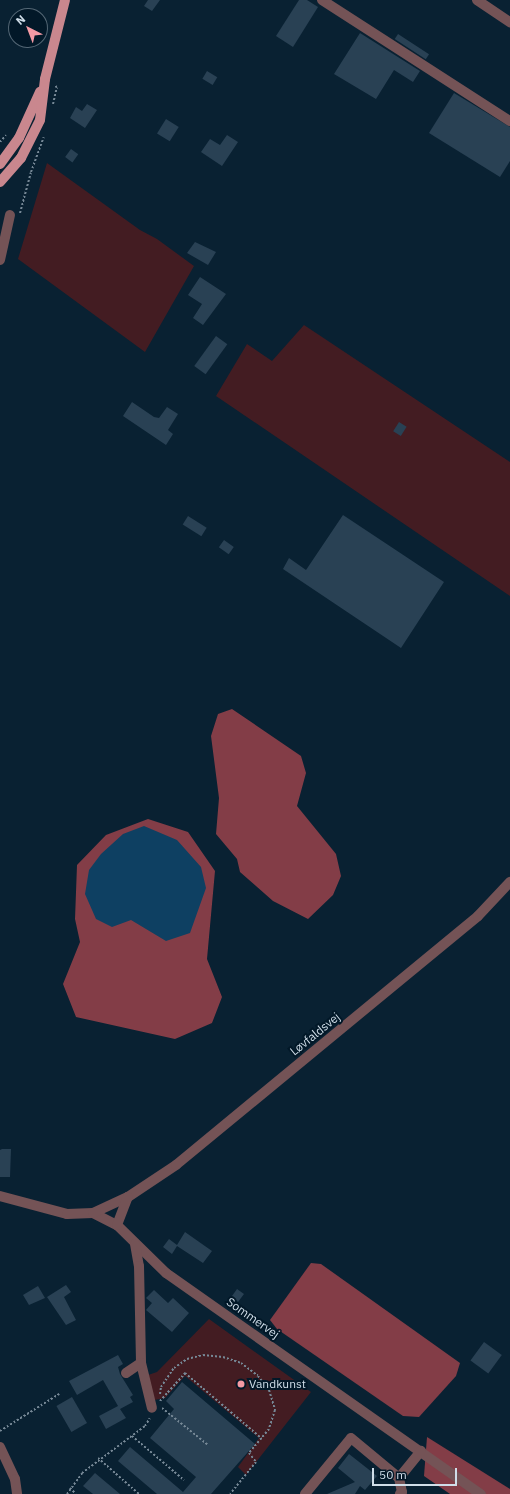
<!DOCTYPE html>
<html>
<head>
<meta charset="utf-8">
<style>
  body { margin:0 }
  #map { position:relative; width:510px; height:1494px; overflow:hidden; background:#092132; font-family:"IBM Plex Sans",sans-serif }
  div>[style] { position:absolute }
  .green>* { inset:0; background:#431c22 }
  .forest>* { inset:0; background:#833d47 }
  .water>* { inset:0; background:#0e4062 }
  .building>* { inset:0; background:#294154; transform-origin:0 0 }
  .path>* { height:2px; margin-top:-1px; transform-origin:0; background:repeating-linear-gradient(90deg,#768896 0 2px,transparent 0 4px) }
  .minor>* { height:10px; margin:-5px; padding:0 5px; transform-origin:5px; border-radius:5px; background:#745356 }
  .major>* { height:10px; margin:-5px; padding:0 5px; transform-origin:5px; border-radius:5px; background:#c9878e }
  .dots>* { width:11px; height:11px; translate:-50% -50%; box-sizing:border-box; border:2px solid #021828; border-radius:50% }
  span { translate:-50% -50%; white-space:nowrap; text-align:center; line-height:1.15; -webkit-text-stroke:4px #021828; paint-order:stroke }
  .street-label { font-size:12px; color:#d0dee9 }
  .poi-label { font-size:12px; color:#d0dee9 }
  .left { translate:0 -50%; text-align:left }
  .north { position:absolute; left:8px; top:8px; width:40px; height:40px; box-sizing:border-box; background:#021828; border:1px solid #546775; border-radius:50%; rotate:318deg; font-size:11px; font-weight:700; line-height:16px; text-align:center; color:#d0dee9 }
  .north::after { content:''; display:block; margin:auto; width:14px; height:18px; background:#f49aa4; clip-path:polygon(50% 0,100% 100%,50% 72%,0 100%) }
  .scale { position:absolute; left:372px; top:1468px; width:85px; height:18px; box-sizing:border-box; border:2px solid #d0dee9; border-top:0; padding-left:5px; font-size:12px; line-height:14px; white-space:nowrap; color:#d0dee9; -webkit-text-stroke:3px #021828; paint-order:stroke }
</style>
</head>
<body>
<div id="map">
  <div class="green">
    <div style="clip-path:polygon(47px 163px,140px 230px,157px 239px,194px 266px,145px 352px,18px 259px)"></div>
    <div style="clip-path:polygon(304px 325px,510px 462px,510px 596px,216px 396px,247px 344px,272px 361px)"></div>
    <div style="clip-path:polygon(209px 1319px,311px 1392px,246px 1475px,238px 1467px,259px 1438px,185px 1376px,165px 1398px,154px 1400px,148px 1375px,157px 1372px)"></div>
  </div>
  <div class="forest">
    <div style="clip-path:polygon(232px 709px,301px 756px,306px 773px,297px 806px,336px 854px,341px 876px,333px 895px,308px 919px,273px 901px,240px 872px,237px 859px,216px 834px,219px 798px,211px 736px,218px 714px)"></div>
    <div style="clip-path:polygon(148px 819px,188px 832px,215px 871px,207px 959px,222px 997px,212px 1023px,175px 1039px,76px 1017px,63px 984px,80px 942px,75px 919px,77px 865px,106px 835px)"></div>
    <div style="clip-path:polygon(311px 1263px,321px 1264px,460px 1363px,456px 1376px,419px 1417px,403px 1416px,277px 1329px,270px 1320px)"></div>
    <div style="clip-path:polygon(427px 1437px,510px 1489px,510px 1494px,450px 1494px,424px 1476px)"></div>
  </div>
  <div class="water">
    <div style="clip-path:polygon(144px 826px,177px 840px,201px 867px,206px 888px,190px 933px,166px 941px,131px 920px,112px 927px,96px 919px,85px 894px,89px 870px,101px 854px,123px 834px)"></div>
  </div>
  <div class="building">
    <div style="clip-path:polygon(148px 0,160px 0,152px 11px,144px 6px)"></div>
    <div style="clip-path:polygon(299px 0,307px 0,318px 7px,293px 47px,276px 36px)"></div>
    <div style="clip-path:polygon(360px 33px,420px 71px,413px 82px,394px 70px,376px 99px,334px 74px)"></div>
    <div style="left:398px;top:34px;width:37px;height:6px;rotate:33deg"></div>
    <div style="left:207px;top:71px;width:12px;height:9px;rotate:31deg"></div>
    <div style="clip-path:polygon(454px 93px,510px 127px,510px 161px,500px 177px,429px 133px)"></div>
    <div style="clip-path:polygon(87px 104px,97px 110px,85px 128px,70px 118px,76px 107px,82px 111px)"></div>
    <div style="left:166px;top:119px;width:15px;height:17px;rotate:32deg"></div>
    <div style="clip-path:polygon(227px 135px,238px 142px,222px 166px,201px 152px,210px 139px,220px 145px)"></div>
    <div style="left:71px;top:149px;width:9px;height:10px;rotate:36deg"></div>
    <div style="clip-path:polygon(195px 242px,216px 252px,208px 265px,187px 253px)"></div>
    <div style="clip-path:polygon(200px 277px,226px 294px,203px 325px,193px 318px,202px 304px,188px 295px)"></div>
    <div style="left:216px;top:336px;width:14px;height:37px;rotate:36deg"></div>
    <div style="clip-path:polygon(132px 402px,154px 417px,159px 418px,167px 407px,178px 414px,168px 430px,173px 434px,166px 445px,123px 416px)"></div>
    <div style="left:399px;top:422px;width:9px;height:11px;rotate:32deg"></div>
    <div style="clip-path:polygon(343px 515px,444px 582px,401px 648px,283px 569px,289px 558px,306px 570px)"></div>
    <div style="left:188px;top:516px;width:22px;height:10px;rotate:32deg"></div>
    <div style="left:224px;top:540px;width:12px;height:9px;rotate:35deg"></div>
    <div style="clip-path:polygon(2px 1149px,11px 1149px,10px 1177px,0 1177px,0 1150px)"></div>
    <div style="clip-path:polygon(185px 1232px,212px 1251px,203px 1263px,177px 1246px,172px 1254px,163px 1247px,169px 1239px,177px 1245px)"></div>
    <div style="clip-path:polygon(66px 1285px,71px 1292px,64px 1297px,76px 1320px,66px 1325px,47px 1297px)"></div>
    <div style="clip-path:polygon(38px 1286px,45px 1298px,29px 1305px,23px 1295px)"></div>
    <div style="clip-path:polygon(237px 1289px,244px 1294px,238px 1302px,232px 1296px)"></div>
    <div style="clip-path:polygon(154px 1290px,168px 1303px,173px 1298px,189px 1313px,172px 1332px,146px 1310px,152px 1303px,146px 1298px)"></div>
    <div style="left:484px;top:1342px;width:22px;height:23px;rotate:36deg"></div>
    <div style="clip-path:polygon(118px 1355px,123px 1364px,118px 1367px,120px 1374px,133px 1395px,130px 1397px,133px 1402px,120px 1409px,126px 1418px,106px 1429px,99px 1416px,118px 1406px,103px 1380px,77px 1395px,69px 1381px)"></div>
    <div style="clip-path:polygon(182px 1382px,255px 1444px,211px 1494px,157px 1494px,118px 1461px,130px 1447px,183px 1492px,196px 1477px,150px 1438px,174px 1409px,166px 1401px)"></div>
    <div style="left:72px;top:1397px;width:30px;height:18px;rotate:60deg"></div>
    <div style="clip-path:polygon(349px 1454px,377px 1476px,365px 1490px,360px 1486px,355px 1494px,327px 1494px,355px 1482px,338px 1468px)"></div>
    <div style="clip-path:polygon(95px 1473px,120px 1494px,93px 1494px,83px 1486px)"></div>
  </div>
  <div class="path">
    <div style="left:53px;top:104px;width:17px;rotate:-77deg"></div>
    <div style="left:57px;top:87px;width:2px;rotate:-153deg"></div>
    <div style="left:0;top:142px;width:9px;rotate:-49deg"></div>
    <div style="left:20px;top:213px;width:42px;rotate:-75deg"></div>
    <div style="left:31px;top:172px;width:37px;rotate:-70deg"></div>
    <div style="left:160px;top:1394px;width:7px;rotate:-82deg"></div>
    <div style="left:161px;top:1387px;width:23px;rotate:-56deg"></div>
    <div style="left:174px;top:1368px;width:16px;rotate:-35deg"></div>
    <div style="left:187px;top:1359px;width:16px;rotate:-14deg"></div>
    <div style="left:203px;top:1355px;width:20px;rotate:6deg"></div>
    <div style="left:223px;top:1357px;width:19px;rotate:18deg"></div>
    <div style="left:241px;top:1363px;width:21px;rotate:37deg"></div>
    <div style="left:258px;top:1376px;width:18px;rotate:52deg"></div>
    <div style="left:269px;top:1390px;width:21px;rotate:73deg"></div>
    <div style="left:275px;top:1410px;width:20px;rotate:108deg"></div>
    <div style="left:269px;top:1429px;width:31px;rotate:130deg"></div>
    <div style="left:249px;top:1453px;width:11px;rotate:52deg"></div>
    <div style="left:256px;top:1462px;width:41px;rotate:129.1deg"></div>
    <div style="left:160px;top:1401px;width:38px;rotate:-48deg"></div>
    <div style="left:185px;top:1373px;width:100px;rotate:40.5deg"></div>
    <div style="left:162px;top:1408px;width:59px;rotate:38.8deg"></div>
    <div style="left:0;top:1431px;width:70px;rotate:-32.1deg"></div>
    <div style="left:132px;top:1436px;width:68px;rotate:40.2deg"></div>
    <div style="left:98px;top:1458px;width:55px;rotate:41.3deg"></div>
    <div style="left:70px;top:1488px;width:8px;rotate:45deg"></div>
    <div style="left:67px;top:1494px;width:26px;rotate:-54deg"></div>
    <div style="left:82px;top:1473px;width:79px;rotate:-36.7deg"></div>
    <div style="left:145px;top:1426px;width:9px;rotate:-58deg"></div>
  </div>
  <div class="minor">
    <div style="left:322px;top:0;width:224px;rotate:32.8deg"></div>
    <div style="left:477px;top:0;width:40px;rotate:34deg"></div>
    <div style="left:0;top:260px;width:46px;rotate:-77.5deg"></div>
    <div style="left:0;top:1196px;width:69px;rotate:15deg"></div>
    <div style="left:67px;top:1214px;width:26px;rotate:-2deg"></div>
    <div style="left:93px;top:1213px;width:27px;rotate:27deg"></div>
    <div style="left:117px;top:1225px;width:69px;rotate:44.4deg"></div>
    <div style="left:166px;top:1273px;width:385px;rotate:35.1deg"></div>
    <div style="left:93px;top:1213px;width:38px;rotate:-25deg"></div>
    <div style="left:128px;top:1197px;width:58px;rotate:-33.7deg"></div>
    <div style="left:176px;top:1165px;width:391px;rotate:-39.5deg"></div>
    <div style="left:478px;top:916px;width:47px;rotate:-46.7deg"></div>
    <div style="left:117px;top:1225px;width:30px;rotate:-69deg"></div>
    <div style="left:135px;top:1244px;width:22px;rotate:80deg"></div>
    <div style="left:139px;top:1266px;width:97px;rotate:88.8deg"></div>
    <div style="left:141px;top:1363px;width:46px;rotate:76.3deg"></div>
    <div style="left:126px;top:1373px;width:18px;rotate:-34deg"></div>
    <div style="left:0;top:1447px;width:35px;rotate:65deg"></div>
    <div style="left:15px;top:1479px;width:15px;rotate:82deg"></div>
    <div style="left:399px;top:1478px;width:14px;rotate:78deg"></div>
    <div style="left:402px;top:1492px;width:3px;rotate:135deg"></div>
    <div style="left:305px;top:1494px;width:72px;rotate:-50.6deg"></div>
    <div style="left:351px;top:1438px;width:62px;rotate:39.8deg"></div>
    <div style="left:399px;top:1478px;width:35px;rotate:-51deg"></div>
  </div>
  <div class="major">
    <div style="left:0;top:164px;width:32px;rotate:-54deg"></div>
    <div style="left:19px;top:138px;width:51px;rotate:-65.5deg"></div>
    <div style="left:0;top:182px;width:32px;rotate:-49deg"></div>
    <div style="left:21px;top:158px;width:42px;rotate:-63.4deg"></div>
    <div style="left:40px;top:120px;width:41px;rotate:-83deg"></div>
    <div style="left:45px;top:79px;width:81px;rotate:-75.8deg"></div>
  </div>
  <div class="dots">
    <div style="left:241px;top:1384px;background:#f49aa4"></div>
  </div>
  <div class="street-label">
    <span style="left:315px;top:1034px;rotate:-39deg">Løvfaldsvej</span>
    <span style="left:253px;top:1318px;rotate:35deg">Sommervej</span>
  </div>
  <div class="poi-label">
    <span class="left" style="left:249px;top:1384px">Vandkunst</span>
  </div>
  <div class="north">N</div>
  <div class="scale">50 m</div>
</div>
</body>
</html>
